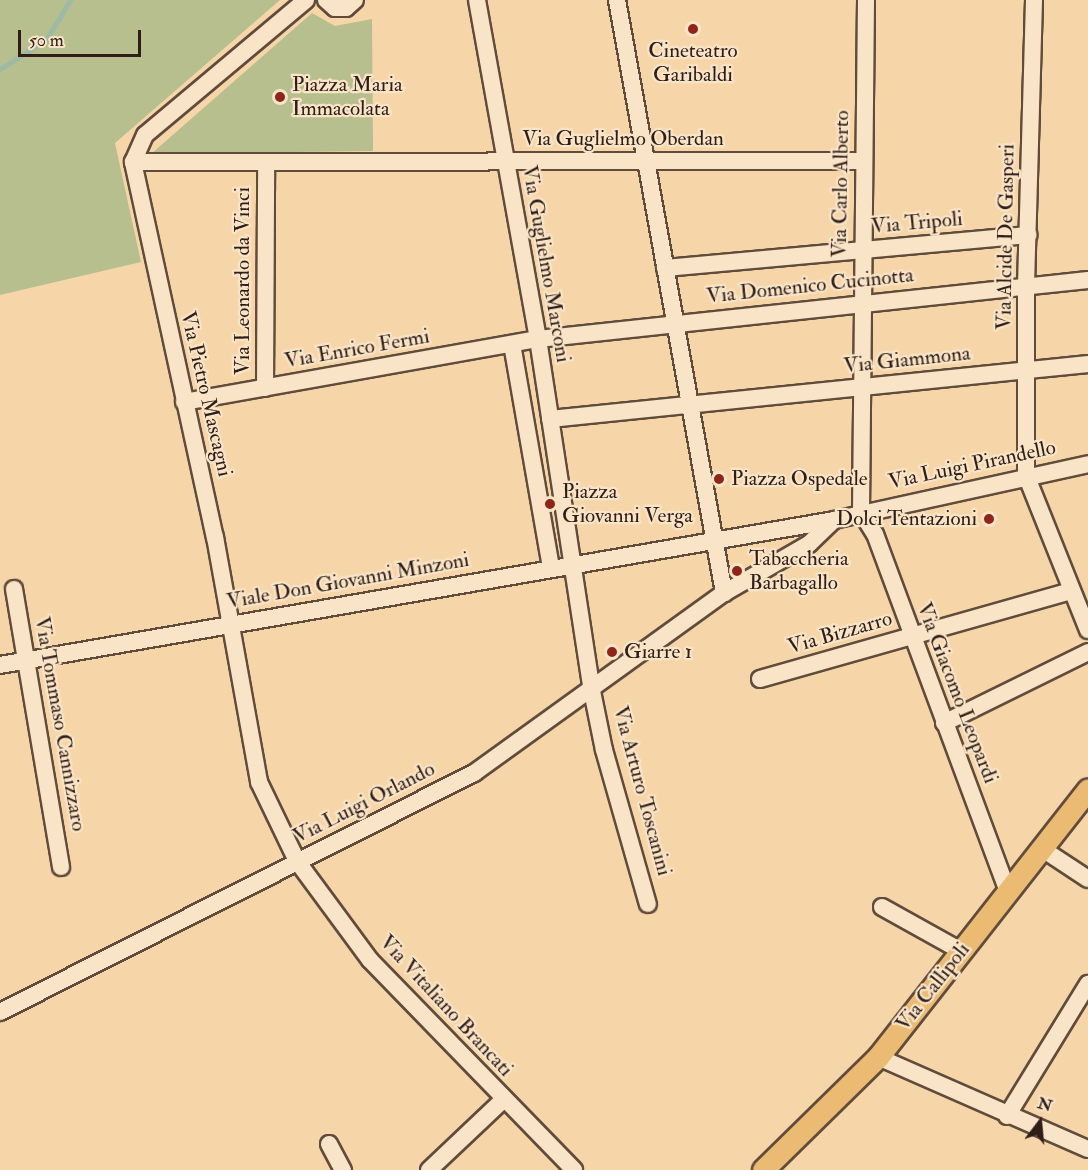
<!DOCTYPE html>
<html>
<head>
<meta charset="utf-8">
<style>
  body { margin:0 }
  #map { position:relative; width:1088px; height:1170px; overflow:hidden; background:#f6d6a9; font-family:"IM FELL Double Pica",serif }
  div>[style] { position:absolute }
  .green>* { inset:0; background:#b6bf8d }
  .stream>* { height:5px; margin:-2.5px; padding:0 2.5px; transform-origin:2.5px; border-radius:2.5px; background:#9dbaa4 }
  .roads { filter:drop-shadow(2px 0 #614c3c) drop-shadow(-2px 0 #614c3c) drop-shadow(0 2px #614c3c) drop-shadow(0 -2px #614c3c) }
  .minor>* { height:16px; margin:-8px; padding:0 8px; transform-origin:8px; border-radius:8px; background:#f9e4c7 }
  .major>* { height:21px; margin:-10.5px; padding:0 10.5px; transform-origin:10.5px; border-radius:10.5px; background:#ebbb74 }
  .dots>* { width:16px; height:16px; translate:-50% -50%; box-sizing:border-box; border:3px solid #f9e4c7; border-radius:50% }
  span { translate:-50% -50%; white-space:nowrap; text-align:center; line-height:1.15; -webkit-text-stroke:4.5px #f9e4c7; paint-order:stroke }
  .poi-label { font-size:21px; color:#2f1e18 }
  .left { translate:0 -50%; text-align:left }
  .right { translate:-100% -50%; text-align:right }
  .street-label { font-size:21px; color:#2f1e18 }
  .north { position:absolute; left:1010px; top:1092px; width:60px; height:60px; -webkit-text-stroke:4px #f9e4c7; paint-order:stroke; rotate:16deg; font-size:16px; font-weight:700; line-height:24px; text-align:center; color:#2f1e18 }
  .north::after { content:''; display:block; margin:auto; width:21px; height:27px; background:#2f1e18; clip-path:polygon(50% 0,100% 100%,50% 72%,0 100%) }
  .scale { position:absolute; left:18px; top:30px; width:123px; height:27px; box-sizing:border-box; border:3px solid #2f1e18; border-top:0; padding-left:8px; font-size:18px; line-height:21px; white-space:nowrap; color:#2f1e18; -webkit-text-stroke:4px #f9e4c7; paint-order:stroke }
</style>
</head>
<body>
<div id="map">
  <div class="green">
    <div style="clip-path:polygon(0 0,280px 0,115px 143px,141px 262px,0 295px)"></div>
    <div style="clip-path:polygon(312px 13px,335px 26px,372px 19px,373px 151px,151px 154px)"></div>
  </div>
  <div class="stream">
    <div style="left:0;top:69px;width:54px;rotate:-32.2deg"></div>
    <div style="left:46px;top:40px;width:47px;rotate:-59deg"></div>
  </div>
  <div class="roads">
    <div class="minor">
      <div style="left:306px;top:0;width:210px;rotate:140deg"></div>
      <div style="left:145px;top:135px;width:30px;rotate:114deg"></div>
      <div style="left:133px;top:162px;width:384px;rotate:77.7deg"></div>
      <div style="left:215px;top:537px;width:249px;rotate:79.8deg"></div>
      <div style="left:259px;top:782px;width:88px;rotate:64.3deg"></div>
      <div style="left:297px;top:861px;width:123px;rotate:53.6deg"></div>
      <div style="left:370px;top:960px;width:293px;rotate:45.8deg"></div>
      <div style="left:326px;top:0;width:12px;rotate:42deg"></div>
      <div style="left:335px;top:8px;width:11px"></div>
      <div style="left:346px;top:8px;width:12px;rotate:-42deg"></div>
      <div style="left:477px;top:0;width:344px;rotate:79.8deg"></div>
      <div style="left:538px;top:339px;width:356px;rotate:81.3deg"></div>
      <div style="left:592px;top:691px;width:60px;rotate:78.5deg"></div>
      <div style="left:604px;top:750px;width:160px;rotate:74.1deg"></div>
      <div style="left:617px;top:0;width:603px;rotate:79.77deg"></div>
      <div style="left:866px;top:0;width:512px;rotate:90.56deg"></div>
      <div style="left:861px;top:512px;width:26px;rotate:58deg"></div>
      <div style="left:875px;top:534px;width:381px;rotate:69.6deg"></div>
      <div style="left:1034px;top:0;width:285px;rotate:91.6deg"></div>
      <div style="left:1026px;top:285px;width:190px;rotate:90deg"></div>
      <div style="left:1026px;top:475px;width:167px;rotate:68.2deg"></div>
      <div style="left:133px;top:162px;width:731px;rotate:-0.08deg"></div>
      <div style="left:665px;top:268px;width:365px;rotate:-5.2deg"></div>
      <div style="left:512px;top:344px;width:227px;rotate:80.1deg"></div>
      <div style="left:265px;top:388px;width:225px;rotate:-89.7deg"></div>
      <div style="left:184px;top:402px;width:360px;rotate:-10.1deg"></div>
      <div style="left:538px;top:339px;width:553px;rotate:-6.12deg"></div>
      <div style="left:550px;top:419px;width:541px;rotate:-5.84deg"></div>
      <div style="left:14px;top:589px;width:282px;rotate:80.4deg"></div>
      <div style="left:0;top:665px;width:847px;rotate:-9.86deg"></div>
      <div style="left:834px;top:520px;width:260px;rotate:-12.4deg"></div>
      <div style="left:760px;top:679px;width:324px;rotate:-15.8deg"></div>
      <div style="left:944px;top:723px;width:161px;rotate:-26.2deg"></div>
      <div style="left:1041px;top:848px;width:56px;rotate:33.4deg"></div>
      <div style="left:882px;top:907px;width:90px;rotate:29.1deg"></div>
      <div style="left:0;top:1012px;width:531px;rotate:-26.76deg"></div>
      <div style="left:474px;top:773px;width:308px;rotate:-35.8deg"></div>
      <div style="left:724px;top:593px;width:98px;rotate:-30deg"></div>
      <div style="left:809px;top:544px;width:35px;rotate:-44deg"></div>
      <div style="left:878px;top:1057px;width:229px;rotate:23.7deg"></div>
      <div style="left:1007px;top:1116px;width:155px;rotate:-58.5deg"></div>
      <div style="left:329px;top:1144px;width:30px;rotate:62deg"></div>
      <div style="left:429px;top:1170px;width:102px;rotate:-43.4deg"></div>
    </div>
    <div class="major">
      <div style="left:763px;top:1170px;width:161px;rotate:-44.5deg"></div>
      <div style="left:878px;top:1057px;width:340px;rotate:-51.9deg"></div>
    </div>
  </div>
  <div class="dots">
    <div style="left:693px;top:29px;background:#8f2418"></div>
    <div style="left:280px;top:97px;background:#8f2418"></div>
    <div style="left:719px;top:479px;background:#8f2418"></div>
    <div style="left:550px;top:504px;background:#8f2418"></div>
    <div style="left:989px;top:519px;background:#8f2418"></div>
    <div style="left:737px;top:571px;background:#8f2418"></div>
    <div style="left:612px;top:652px;background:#8f2418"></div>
  </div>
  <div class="poi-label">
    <span style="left:693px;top:63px">Cineteatro<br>Garibaldi</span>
    <span class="left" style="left:292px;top:97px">Piazza Maria<br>Immacolata</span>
    <span class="left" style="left:731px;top:479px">Piazza Ospedale</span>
    <span class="left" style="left:562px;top:504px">Piazza<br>Giovanni Verga</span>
    <span class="right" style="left:977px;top:519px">Dolci Tentazioni</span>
    <span class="left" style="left:749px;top:571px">Tabaccheria<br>Barbagallo</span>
    <span class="left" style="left:624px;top:652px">Giarre 1</span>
  </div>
  <div class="street-label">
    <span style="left:623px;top:139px">Via Guglielmo Oberdan</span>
    <span style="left:841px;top:184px;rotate:-89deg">Via Carlo Alberto</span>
    <span style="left:917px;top:223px;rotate:-5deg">Via Tripoli</span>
    <span style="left:1006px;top:237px;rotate:-89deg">Via Alcide De Gasperi</span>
    <span style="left:546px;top:264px;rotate:80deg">Via Guglielmo Marconi</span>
    <span style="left:243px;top:281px;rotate:-90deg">Via Leonardo da Vinci</span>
    <span style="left:810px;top:286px;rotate:-6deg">Via Domenico Cucinotta</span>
    <span style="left:357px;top:349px;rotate:-10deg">Via Enrico Fermi</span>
    <span style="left:907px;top:360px;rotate:-6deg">Via Giammona</span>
    <span style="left:206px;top:394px;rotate:77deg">Via Pietro Mascagni</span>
    <span style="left:972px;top:465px;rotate:-12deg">Via Luigi Pirandello</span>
    <span style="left:348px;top:581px;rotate:-10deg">Viale Don Giovanni Minzoni</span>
    <span style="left:840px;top:633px;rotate:-16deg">Via Bizzarro</span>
    <span style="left:957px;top:693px;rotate:69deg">Via Giacomo Leopardi</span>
    <span style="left:60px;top:724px;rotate:80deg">Via Tommaso Cannizzaro</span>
    <span style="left:642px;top:791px;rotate:75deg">Via Arturo Toscanini</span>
    <span style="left:364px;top:803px;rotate:-27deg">Via Luigi Orlando</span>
    <span style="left:933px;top:987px;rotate:-52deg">Via Callipoli</span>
    <span style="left:446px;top:1006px;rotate:47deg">Via Vitaliano Brancati</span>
  </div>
  <div class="north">N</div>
  <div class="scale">50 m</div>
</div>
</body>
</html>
